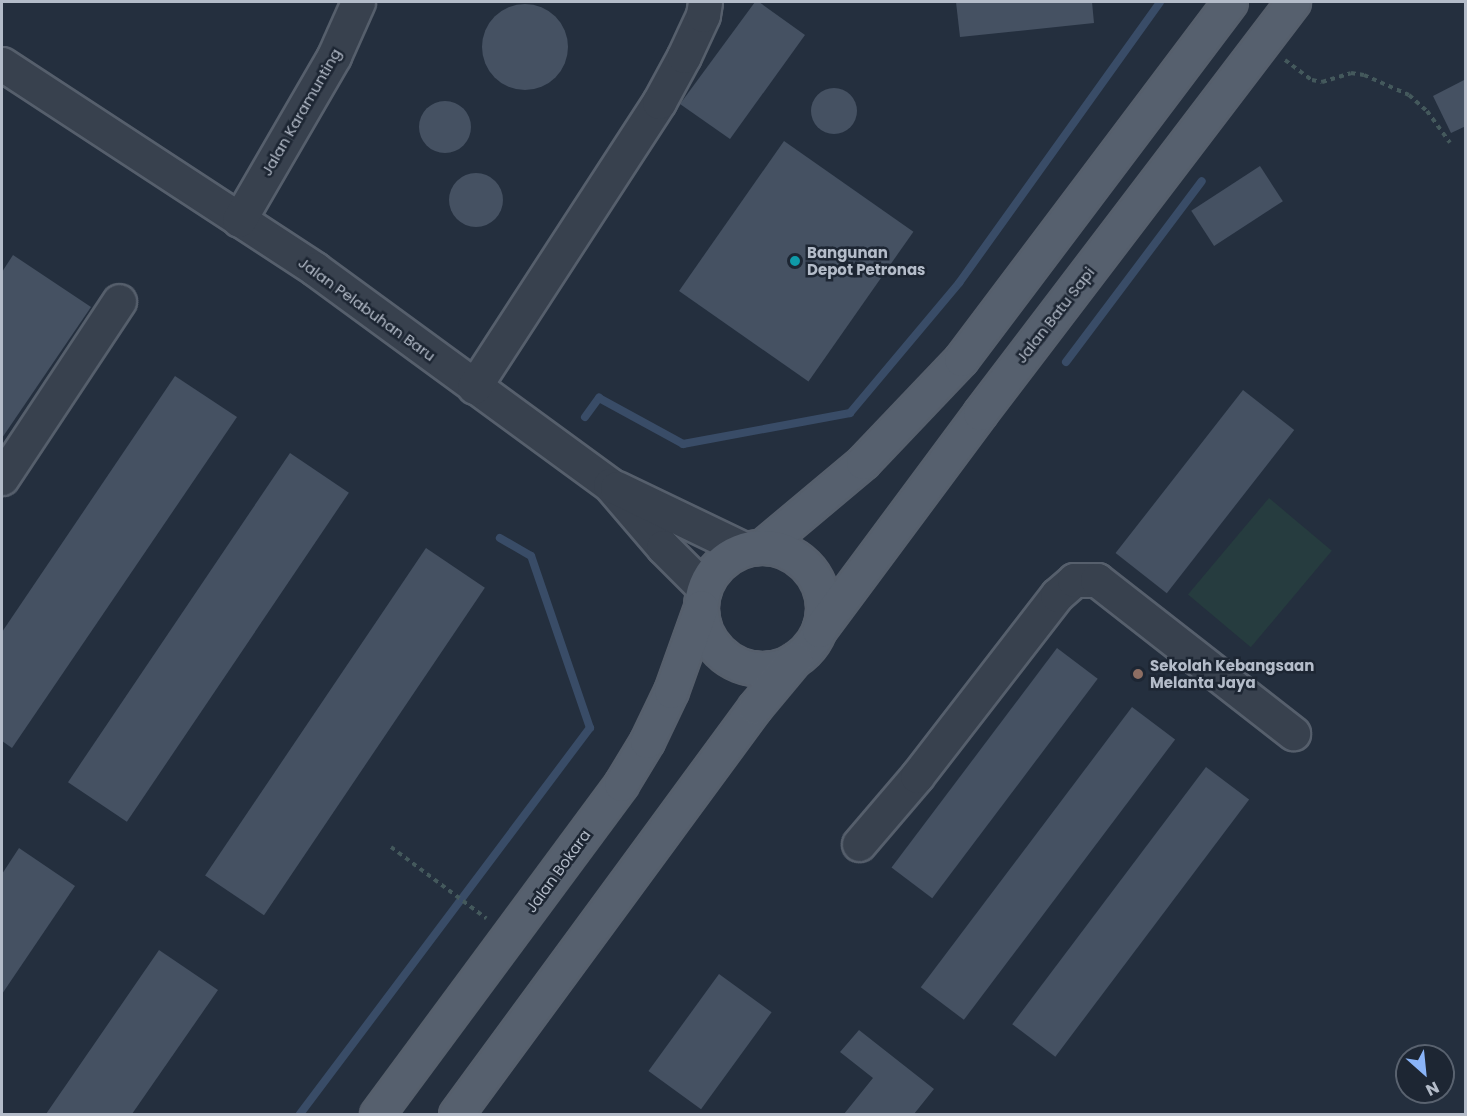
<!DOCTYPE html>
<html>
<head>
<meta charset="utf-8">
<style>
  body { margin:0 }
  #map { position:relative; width:1467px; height:1116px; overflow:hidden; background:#242f3e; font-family:Poppins,sans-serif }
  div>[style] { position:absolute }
  .green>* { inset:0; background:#263c3f; transform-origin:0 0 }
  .stream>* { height:8px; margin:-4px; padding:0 4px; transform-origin:4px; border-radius:4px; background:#394c67 }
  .building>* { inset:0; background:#455162; transform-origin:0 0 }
  .round { border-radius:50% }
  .path>* { height:4px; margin-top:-2px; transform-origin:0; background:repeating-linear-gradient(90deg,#44595c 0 4.5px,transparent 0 9px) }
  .roads { filter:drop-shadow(2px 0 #565f6c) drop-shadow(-2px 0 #565f6c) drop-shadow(0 2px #565f6c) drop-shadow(0 -2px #565f6c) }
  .minor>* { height:33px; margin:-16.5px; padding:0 16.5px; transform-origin:16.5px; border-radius:16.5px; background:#38414e }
  .major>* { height:33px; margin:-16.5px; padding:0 16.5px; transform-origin:16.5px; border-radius:16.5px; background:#56606e }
  .major>.ring { margin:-16.5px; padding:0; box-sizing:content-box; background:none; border:33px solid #56606e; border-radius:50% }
  .dots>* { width:16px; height:16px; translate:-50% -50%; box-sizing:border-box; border:3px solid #1d2633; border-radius:50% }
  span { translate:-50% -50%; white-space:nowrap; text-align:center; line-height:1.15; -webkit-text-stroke:5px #1d2633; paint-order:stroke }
  .street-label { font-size:15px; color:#b4bcc9 }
  .poi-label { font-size:15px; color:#b4bcc9; font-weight:700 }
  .left { translate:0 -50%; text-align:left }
  .frame { position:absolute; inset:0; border:3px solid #b4bcc9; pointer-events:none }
  .north { position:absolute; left:1395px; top:1044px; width:60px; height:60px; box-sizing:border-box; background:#1d2633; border:2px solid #59626f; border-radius:50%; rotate:153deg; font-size:16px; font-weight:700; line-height:24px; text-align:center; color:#b4bcc9 }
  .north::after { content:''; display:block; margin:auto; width:21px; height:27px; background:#8ab4f8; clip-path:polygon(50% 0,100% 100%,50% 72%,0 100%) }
</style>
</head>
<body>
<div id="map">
  <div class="green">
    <div style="left:1269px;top:498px;width:82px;height:126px;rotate:40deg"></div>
  </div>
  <div class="stream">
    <div style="left:1066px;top:362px;width:226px;rotate:-53.1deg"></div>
    <div style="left:585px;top:417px;width:24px;rotate:-54deg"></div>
    <div style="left:599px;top:398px;width:96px;rotate:28.7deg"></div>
    <div style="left:683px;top:444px;width:170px;rotate:-10.5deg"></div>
    <div style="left:850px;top:413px;width:170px;rotate:-50deg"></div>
    <div style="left:959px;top:283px;width:345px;rotate:-54.4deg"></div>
    <div style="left:300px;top:1114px;width:483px;rotate:-53.1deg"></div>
    <div style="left:590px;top:728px;width:182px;rotate:-108.9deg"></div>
    <div style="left:531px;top:556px;width:36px;rotate:-150deg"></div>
  </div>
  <div class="building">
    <div style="clip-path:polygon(755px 2px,759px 2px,805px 35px,730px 139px,680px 104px)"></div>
    <div style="clip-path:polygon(956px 2px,1092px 2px,1094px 23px,960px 37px)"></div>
    <div class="round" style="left:482px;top:4px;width:86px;height:86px"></div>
    <div style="clip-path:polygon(1466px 79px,1466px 126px,1451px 133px,1433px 96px)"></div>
    <div class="round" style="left:811px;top:88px;width:46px;height:46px"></div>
    <div class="round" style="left:419px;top:101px;width:52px;height:52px"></div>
    <div style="left:784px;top:141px;width:158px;height:183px;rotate:35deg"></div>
    <div style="left:1260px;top:166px;width:42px;height:82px;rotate:57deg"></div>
    <div class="round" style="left:449px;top:173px;width:54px;height:54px"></div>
    <div style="clip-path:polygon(13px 255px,91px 307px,2px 438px,2px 272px)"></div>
    <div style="clip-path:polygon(175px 376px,237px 417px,12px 748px,2px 741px,2px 632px)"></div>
    <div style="left:1243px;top:390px;width:65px;height:207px;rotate:38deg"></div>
    <div style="left:290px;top:453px;width:71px;height:397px;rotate:34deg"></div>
    <div style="left:426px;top:548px;width:71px;height:395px;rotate:34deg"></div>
    <div style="left:1057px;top:648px;width:51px;height:275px;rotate:37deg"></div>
    <div style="left:1132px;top:707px;width:54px;height:351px;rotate:37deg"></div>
    <div style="left:1206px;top:767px;width:54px;height:322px;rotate:37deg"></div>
    <div style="clip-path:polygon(19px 848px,75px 886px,2px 994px,2px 874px)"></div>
    <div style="clip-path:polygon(159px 950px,218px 990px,132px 1114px,46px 1114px)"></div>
    <div style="left:719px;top:974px;width:65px;height:120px;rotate:36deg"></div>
    <div style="clip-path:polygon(859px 1030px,934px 1089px,914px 1114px,844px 1114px,873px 1078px,840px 1052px)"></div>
  </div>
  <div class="path">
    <div style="left:1285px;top:60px;width:34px;rotate:37deg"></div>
    <div style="left:1312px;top:80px;width:10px;rotate:11deg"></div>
    <div style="left:1322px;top:82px;width:30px;rotate:-17deg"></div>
    <div style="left:1351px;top:73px;width:13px;rotate:9deg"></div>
    <div style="left:1364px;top:75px;width:49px;rotate:24deg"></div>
    <div style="left:1409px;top:95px;width:24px;rotate:42deg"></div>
    <div style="left:1427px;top:111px;width:39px;rotate:54deg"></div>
    <div style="left:391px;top:847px;width:119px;rotate:36.8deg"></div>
  </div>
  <div class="roads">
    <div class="minor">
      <div style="left:2px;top:64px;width:374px;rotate:33.2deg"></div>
      <div style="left:315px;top:269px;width:366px;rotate:36.2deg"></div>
      <div style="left:610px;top:485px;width:82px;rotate:49.5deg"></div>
      <div style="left:663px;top:547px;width:58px;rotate:45deg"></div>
      <div style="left:239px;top:220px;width:190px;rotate:-59.9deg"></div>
      <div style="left:334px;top:56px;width:59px;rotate:-66deg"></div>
      <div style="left:474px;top:387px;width:340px;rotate:-57deg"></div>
      <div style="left:659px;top:102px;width:52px;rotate:-61.5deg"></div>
      <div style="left:684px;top:56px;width:45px;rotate:-65.1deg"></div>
      <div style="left:703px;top:15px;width:13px;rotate:-81deg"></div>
      <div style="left:2px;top:478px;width:212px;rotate:-56.5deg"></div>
      <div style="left:617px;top:488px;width:141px;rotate:25.7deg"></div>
      <div style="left:859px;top:844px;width:89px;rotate:-49.5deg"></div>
      <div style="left:917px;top:776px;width:229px;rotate:-52.3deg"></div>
      <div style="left:1057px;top:595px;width:23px;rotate:-41deg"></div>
      <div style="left:1074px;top:580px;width:23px"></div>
      <div style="left:1097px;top:580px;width:249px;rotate:38deg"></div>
    </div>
    <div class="major">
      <div style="left:763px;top:546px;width:131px;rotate:-40deg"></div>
      <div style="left:863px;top:462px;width:142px;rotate:-46.4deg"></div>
      <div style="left:961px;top:359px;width:447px;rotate:-53deg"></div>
      <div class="ring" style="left:701px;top:547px;width:89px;height:89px"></div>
      <div style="left:819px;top:630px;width:270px;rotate:-53.4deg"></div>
      <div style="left:980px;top:413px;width:517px;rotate:-52.71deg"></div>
      <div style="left:377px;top:1114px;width:410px;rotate:-53.5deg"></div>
      <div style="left:621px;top:784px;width:50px;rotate:-58.8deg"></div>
      <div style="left:647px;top:741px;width:55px;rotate:-64.4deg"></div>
      <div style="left:671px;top:691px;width:89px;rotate:-70.3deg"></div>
      <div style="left:456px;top:1114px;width:505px;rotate:-53.7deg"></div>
      <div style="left:755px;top:707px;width:62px;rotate:-50.2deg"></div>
    </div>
  </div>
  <div class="dots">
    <div style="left:795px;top:261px;background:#0f9aa8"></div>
    <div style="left:1138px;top:674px;background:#8d6e63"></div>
  </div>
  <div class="street-label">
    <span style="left:301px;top:112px;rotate:-60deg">Jalan Karamunting</span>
    <span style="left:367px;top:309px;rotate:36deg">Jalan Pelabuhan Baru</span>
    <span style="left:1055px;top:315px;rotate:-52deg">Jalan Batu Sapi</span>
    <span style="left:558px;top:871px;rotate:-54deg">Jalan Bokara</span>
  </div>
  <div class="poi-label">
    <span class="left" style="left:807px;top:261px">Bangunan<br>Depot Petronas</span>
    <span class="left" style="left:1150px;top:674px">Sekolah Kebangsaan<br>Melanta Jaya</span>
  </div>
  <div class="frame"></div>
  <div class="north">N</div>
</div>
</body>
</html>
